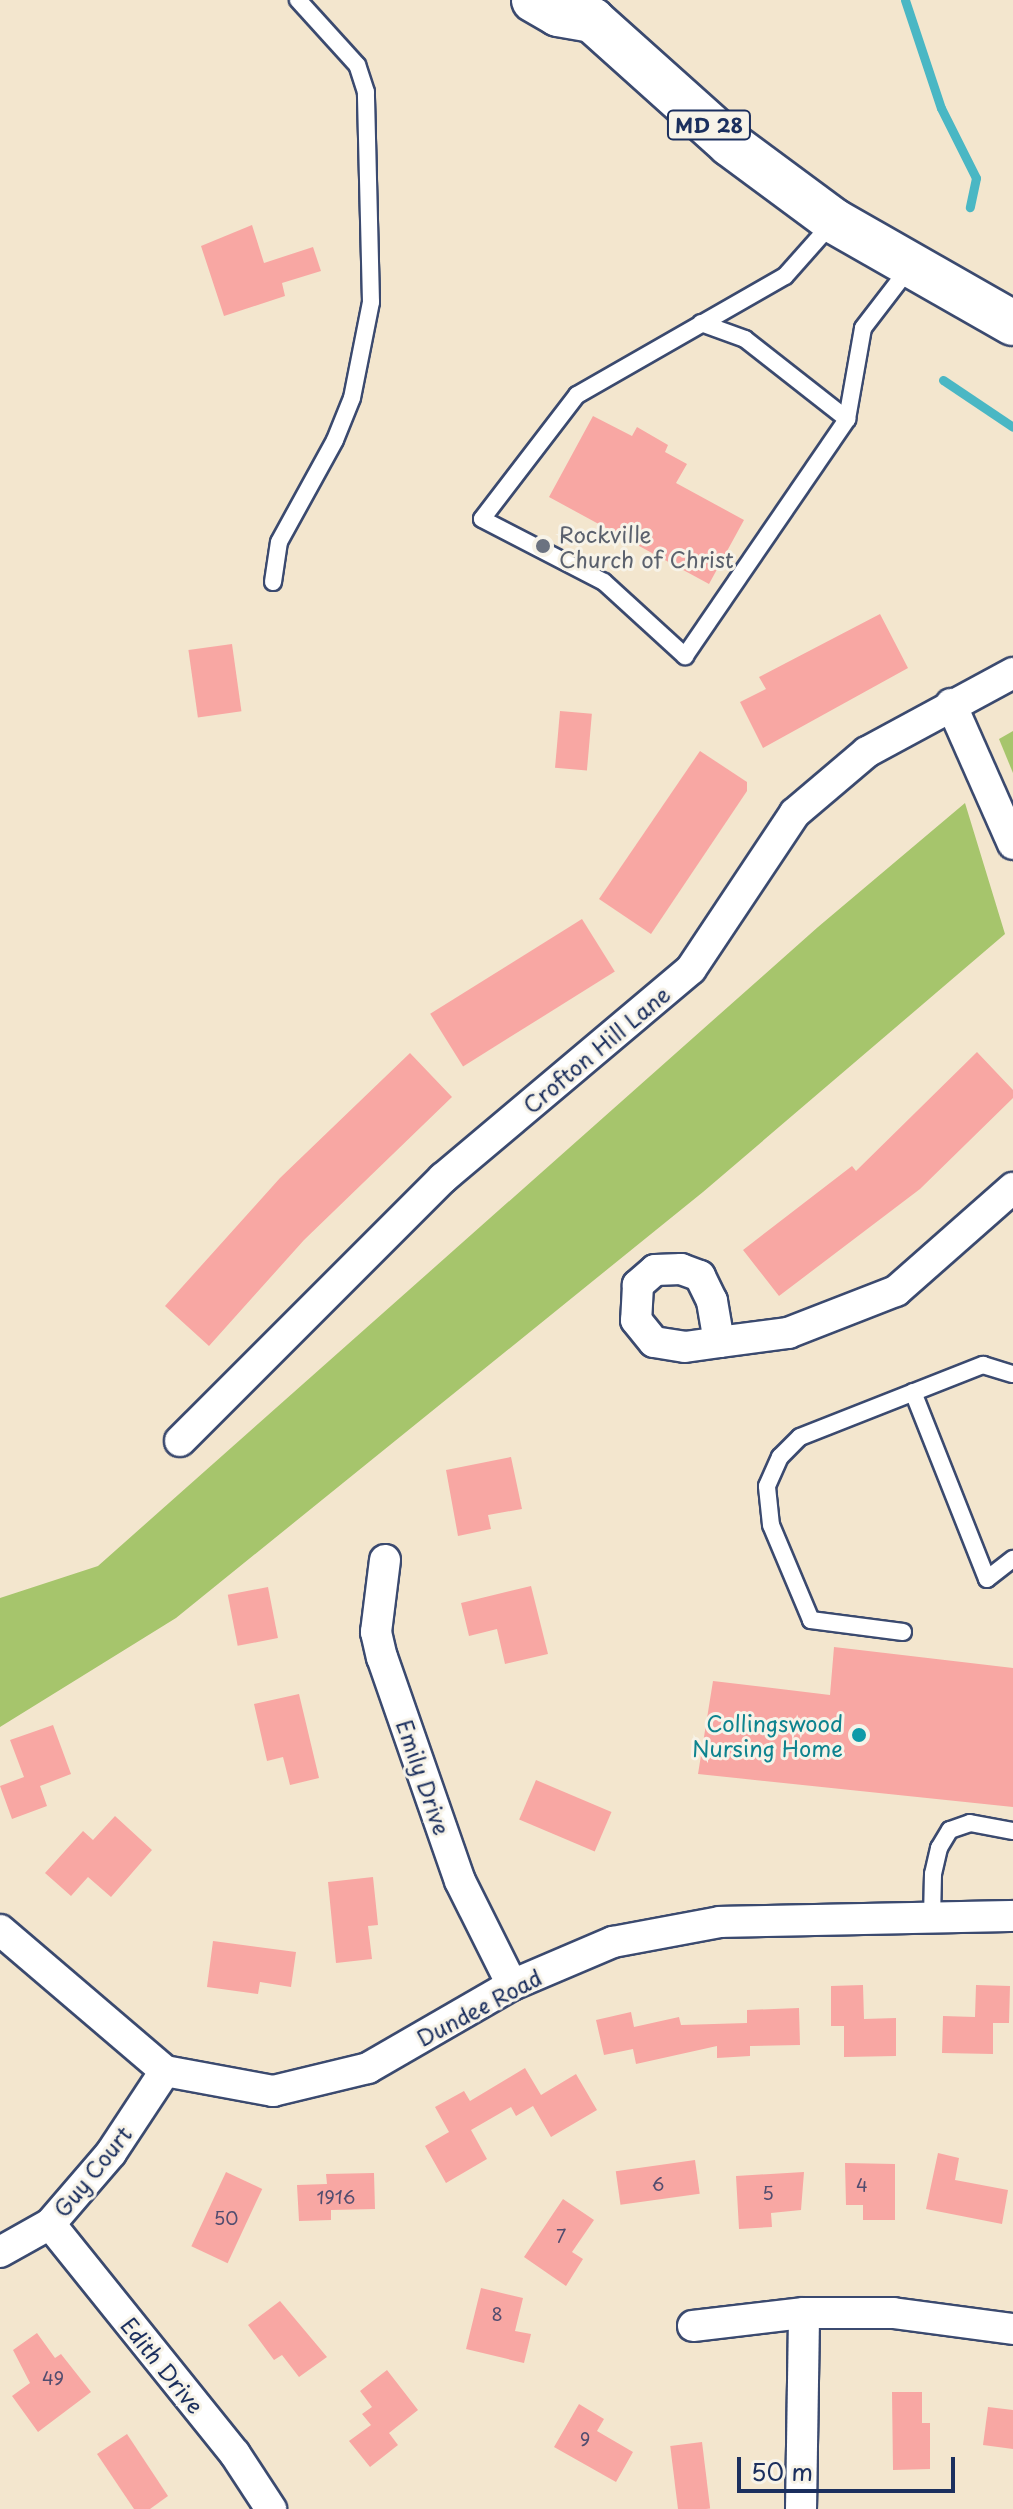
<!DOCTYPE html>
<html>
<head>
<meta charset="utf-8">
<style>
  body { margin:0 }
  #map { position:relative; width:1013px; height:2509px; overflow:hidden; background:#f3e6ce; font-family:"Playpen Sans",sans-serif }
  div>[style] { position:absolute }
  .green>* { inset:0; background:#a6c56c }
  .stream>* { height:9px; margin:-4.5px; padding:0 4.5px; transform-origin:4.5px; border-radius:4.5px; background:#4ab7c4 }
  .building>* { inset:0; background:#f8a7a3; transform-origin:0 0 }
  .roads { filter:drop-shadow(2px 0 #3b4a6f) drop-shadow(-2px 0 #3b4a6f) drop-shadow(0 2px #3b4a6f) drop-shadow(0 -2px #3b4a6f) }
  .lane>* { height:16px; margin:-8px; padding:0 8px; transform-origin:8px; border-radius:8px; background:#fff }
  .street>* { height:30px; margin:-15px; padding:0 15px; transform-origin:15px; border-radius:15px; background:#fff }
  .primary>* { height:44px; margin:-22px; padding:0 22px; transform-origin:22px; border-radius:22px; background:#fff }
  .dots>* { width:22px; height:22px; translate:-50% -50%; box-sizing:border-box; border:4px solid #f7f3e8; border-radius:50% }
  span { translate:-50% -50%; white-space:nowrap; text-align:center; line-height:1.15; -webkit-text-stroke:6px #f7f3e8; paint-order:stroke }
  .number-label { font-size:18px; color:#524d6f }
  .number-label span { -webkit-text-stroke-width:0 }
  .shield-label span { padding:2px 6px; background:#f7f3e8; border:2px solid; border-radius:6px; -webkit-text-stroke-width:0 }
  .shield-label { font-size:20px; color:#1b2f5e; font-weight:700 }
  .worship-label { font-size:22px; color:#5b616d }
  .left { translate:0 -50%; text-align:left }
  .street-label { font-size:22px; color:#1b2f5e }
  .culture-label { font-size:22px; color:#0d838f }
  .right { translate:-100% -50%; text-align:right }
  .scale { position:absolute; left:737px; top:2457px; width:218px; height:36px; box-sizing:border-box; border:4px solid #1b2f5e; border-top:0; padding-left:10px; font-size:24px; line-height:28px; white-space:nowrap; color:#1b2f5e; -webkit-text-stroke:6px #f7f3e8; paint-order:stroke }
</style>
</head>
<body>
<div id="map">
  <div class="green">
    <div style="clip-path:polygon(1013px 731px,1013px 773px,999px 739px)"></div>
    <div style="clip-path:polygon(965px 803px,1005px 934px,703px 1192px,176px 1618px,0 1727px,0 1598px,98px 1566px,818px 927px)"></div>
  </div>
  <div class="stream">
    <div style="left:905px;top:0;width:114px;rotate:71.6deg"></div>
    <div style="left:941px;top:108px;width:78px;rotate:63.4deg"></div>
    <div style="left:976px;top:178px;width:30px;rotate:102deg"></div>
    <div style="left:943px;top:380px;width:84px;rotate:33.9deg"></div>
  </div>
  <div class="building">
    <div style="clip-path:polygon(252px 225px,264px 263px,313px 247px,321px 271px,282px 283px,285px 296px,224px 316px,201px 246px)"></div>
    <div style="clip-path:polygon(593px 416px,632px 436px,637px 427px,668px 445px,665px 452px,687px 464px,676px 483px,744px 520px,709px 584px,549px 497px)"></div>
    <div style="clip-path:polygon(880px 614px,908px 668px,763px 748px,740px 702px,766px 689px,759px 677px)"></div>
    <div style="left:232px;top:644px;width:68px;height:44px;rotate:82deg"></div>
    <div style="left:560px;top:711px;width:32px;height:57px;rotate:5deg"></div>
    <div style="clip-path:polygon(700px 751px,747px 782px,747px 791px,651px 934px,599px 899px)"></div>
    <div style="left:582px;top:919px;width:62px;height:179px;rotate:58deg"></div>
    <div style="clip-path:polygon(977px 1052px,1013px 1090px,1013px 1098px,920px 1189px,779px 1296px,743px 1250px,852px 1166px,856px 1171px)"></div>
    <div style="clip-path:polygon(410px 1053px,452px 1097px,304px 1240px,209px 1346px,165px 1306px,280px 1178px)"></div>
    <div style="clip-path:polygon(511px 1457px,522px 1509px,488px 1515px,491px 1529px,458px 1536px,446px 1470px)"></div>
    <div style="clip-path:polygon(531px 1586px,548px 1654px,505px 1664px,497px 1629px,469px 1636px,461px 1603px)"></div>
    <div style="left:268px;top:1587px;width:52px;height:41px;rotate:79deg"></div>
    <div style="clip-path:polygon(834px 1647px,1013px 1668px,1013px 1807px,698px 1774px,713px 1681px,830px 1695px)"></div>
    <div style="clip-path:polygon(299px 1694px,319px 1778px,290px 1785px,283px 1757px,267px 1761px,254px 1704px)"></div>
    <div style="clip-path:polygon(53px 1725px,71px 1774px,40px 1786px,47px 1806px,12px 1819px,0 1786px,24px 1777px,10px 1740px)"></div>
    <div style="left:536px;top:1780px;width:82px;height:43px;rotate:23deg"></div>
    <div style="clip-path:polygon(115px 1816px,152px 1850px,111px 1897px,88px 1877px,71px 1896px,45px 1873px,83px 1831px,93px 1840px)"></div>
    <div style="clip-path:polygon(373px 1877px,378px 1925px,368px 1926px,372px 1959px,336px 1963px,328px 1882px)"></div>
    <div style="clip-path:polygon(213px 1941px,296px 1952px,291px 1987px,260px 1982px,258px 1994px,207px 1987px)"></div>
    <div style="clip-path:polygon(863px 1985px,864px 2019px,896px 2018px,896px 2056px,844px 2057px,844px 2026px,831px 2026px,831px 1986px)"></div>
    <div style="clip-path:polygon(976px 1985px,1010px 1986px,1009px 2023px,993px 2023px,993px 2054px,942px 2053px,943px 2016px,975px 2017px)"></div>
    <div style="clip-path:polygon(799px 2008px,800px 2045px,750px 2046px,750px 2056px,717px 2058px,717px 2046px,636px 2064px,633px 2049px,604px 2055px,596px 2020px,631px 2012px,634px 2027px,679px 2017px,681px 2025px,747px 2023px,747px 2010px)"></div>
    <div style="clip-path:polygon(525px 2068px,541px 2095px,576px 2074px,597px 2110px,551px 2137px,533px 2106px,516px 2116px,511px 2107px,471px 2130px,487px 2159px,446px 2183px,425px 2146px,449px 2132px,435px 2107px,464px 2091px,470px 2101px)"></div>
    <div style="clip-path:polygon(938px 2153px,959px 2158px,955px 2180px,1008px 2190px,1002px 2224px,926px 2209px)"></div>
    <div style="left:695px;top:2160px;width:34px;height:80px;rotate:82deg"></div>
    <div style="clip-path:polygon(845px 2163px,895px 2164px,895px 2220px,863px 2220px,863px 2205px,846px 2205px)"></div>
    <div style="left:226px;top:2172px;width:40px;height:82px;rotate:25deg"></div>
    <div style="clip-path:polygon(804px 2172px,801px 2210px,771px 2213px,772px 2227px,739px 2229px,736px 2176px)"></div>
    <div style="clip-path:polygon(374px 2173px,375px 2209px,331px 2210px,331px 2220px,299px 2221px,297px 2185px,327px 2184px,326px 2174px)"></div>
    <div style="clip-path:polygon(563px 2199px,594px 2220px,572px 2252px,583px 2259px,566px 2286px,524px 2257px)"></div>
    <div style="clip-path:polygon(481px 2288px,523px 2298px,515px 2331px,531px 2334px,524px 2363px,466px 2349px)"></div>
    <div style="clip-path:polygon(280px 2301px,327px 2357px,299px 2377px,282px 2355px,274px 2360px,248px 2325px)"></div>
    <div style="clip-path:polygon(37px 2333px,55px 2358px,61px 2354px,91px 2392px,38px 2432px,12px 2396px,30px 2383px,13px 2350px)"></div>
    <div style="clip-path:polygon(387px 2370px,418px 2410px,389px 2433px,398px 2445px,370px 2467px,349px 2441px,371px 2425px,362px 2414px,372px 2407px,360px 2391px)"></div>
    <div style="clip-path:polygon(892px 2392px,922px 2392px,922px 2423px,930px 2423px,930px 2469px,893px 2470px)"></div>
    <div style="clip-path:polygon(579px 2404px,604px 2419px,597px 2431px,633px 2452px,616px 2482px,554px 2447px)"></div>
    <div style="clip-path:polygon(988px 2407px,1013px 2410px,1013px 2449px,983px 2445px)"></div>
    <div style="clip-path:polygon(127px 2434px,168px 2496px,150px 2509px,134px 2509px,97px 2454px)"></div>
    <div style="left:702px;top:2442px;width:67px;height:32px;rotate:83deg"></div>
  </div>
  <div class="roads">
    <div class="lane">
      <div style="left:833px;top:222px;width:72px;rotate:131.6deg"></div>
      <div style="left:785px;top:276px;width:240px;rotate:150.2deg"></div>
      <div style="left:577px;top:395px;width:156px;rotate:127.5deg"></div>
      <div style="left:482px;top:519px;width:137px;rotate:27.3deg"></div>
      <div style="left:604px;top:582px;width:110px;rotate:42.4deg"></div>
      <div style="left:685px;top:656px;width:287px;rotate:-55.6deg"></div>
      <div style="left:847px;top:419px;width:92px;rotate:-80deg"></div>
      <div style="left:863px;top:328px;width:77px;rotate:-52.4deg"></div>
      <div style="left:701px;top:323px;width:47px;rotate:20deg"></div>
      <div style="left:745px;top:339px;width:130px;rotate:38.1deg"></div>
      <div style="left:273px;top:582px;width:40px;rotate:-81.5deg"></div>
      <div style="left:279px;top:542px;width:116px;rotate:-61.2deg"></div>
      <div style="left:335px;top:440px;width:45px;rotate:-68deg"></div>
      <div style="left:352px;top:398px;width:98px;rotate:-78.8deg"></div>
      <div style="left:371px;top:302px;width:210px;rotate:-91.4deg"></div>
      <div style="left:366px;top:92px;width:28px;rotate:-108deg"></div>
      <div style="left:357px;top:65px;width:88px;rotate:-132.2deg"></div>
      <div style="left:913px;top:1392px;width:201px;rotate:68.4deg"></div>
      <div style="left:987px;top:1579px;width:33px;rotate:-38deg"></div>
      <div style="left:903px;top:1632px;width:93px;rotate:-172.6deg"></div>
      <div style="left:811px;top:1620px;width:103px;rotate:-112.8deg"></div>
      <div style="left:771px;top:1525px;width:39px;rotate:-96deg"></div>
      <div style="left:767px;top:1486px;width:32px;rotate:-66deg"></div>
      <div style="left:780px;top:1457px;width:28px;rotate:-45deg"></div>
      <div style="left:800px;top:1437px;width:197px;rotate:-21.5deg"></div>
      <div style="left:983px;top:1365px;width:31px;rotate:17deg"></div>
      <div style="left:932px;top:1918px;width:44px;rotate:-88.7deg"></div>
      <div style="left:933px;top:1874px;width:27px;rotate:-77deg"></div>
      <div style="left:939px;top:1848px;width:21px;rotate:-59deg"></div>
      <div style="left:950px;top:1830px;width:21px;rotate:-19deg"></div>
      <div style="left:970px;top:1823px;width:44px;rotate:10.5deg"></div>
    </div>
    <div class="street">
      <div style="left:951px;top:704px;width:153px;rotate:66.1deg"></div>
      <div style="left:719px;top:1342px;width:42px;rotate:-99.7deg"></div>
      <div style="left:712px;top:1301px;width:28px;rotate:-116deg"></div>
      <div style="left:700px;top:1276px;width:20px;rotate:-160deg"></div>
      <div style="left:681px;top:1269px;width:26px;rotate:178deg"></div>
      <div style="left:655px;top:1270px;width:23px;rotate:139deg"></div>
      <div style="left:638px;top:1285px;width:35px;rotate:93deg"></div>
      <div style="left:636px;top:1320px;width:28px;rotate:51deg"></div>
      <div style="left:654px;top:1342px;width:31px;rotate:9deg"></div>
      <div style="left:685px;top:1347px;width:34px;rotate:-8deg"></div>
      <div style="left:719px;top:1342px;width:70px;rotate:-7.4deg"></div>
      <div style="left:788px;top:1333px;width:116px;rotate:-21.3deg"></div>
      <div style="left:896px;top:1291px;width:156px;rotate:-41.4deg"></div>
      <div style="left:180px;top:1441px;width:372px;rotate:-45deg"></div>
      <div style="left:443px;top:1178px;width:324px;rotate:-40.1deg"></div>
      <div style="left:691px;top:969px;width:187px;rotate:-56.3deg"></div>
      <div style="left:795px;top:813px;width:94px;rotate:-40.3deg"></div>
      <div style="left:867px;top:752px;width:166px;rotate:-28.4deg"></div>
      <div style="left:385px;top:1560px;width:73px;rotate:97.1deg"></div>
      <div style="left:376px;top:1632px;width:26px;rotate:77deg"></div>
      <div style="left:382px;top:1657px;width:237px;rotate:70.8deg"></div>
      <div style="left:460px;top:1881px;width:116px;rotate:63.4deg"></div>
      <div style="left:0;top:1930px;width:217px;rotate:40.5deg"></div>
      <div style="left:165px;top:2071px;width:110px;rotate:10.5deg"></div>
      <div style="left:273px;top:2091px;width:98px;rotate:-13.6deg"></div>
      <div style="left:368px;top:2068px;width:166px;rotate:-30deg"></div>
      <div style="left:512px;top:1985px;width:110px;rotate:-23.1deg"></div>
      <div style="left:613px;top:1942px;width:109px;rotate:-10.6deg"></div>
      <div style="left:720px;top:1922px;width:293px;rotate:-1.2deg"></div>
      <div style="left:50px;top:2224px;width:295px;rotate:51.2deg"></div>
      <div style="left:235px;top:2454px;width:66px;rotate:56.8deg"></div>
      <div style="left:0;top:2252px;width:57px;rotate:-29.2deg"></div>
      <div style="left:50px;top:2224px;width:94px;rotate:-49.3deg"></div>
      <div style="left:111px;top:2153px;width:98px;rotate:-56.6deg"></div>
      <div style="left:693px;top:2326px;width:112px;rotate:-6.7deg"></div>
      <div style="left:804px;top:2313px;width:89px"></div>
      <div style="left:893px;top:2313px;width:121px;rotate:7.6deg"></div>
      <div style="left:801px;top:2509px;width:196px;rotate:-89.1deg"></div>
    </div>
    <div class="primary">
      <div style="left:534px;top:0;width:28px;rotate:30deg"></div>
      <div style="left:558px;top:14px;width:35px;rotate:10deg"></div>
      <div style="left:592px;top:20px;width:186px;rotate:41.9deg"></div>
      <div style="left:730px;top:144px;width:129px;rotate:36.5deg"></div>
      <div style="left:834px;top:221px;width:206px;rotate:29.7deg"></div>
    </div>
  </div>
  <div class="dots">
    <div style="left:543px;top:546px;background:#6b7280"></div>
    <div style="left:859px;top:1735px;background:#0f9aa8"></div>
  </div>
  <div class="number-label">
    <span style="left:658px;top:2184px">6</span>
    <span style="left:862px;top:2185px">4</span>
    <span style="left:768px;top:2193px">5</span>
    <span style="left:336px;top:2197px">1916</span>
    <span style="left:226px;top:2218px">50</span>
    <span style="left:561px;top:2236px">7</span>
    <span style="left:497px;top:2314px">8</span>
    <span style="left:53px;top:2378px">49</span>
    <span style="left:585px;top:2439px">9</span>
  </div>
  <div class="shield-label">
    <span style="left:709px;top:125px">MD 28</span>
  </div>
  <div class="worship-label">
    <span class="left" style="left:559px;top:546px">Rockville<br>Church of Christ</span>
  </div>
  <div class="street-label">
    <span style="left:596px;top:1049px;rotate:-40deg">Crofton Hill Lane</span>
    <span style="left:424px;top:1777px;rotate:71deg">Emily Drive</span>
    <span style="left:479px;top:2007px;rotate:-28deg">Dundee Road</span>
    <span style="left:92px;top:2171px;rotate:-51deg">Guy Court</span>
    <span style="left:163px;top:2365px;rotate:51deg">Edith Drive</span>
  </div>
  <div class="culture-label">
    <span class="right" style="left:843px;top:1735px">Collingswood<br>Nursing Home</span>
  </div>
  <div class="scale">50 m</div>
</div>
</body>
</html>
